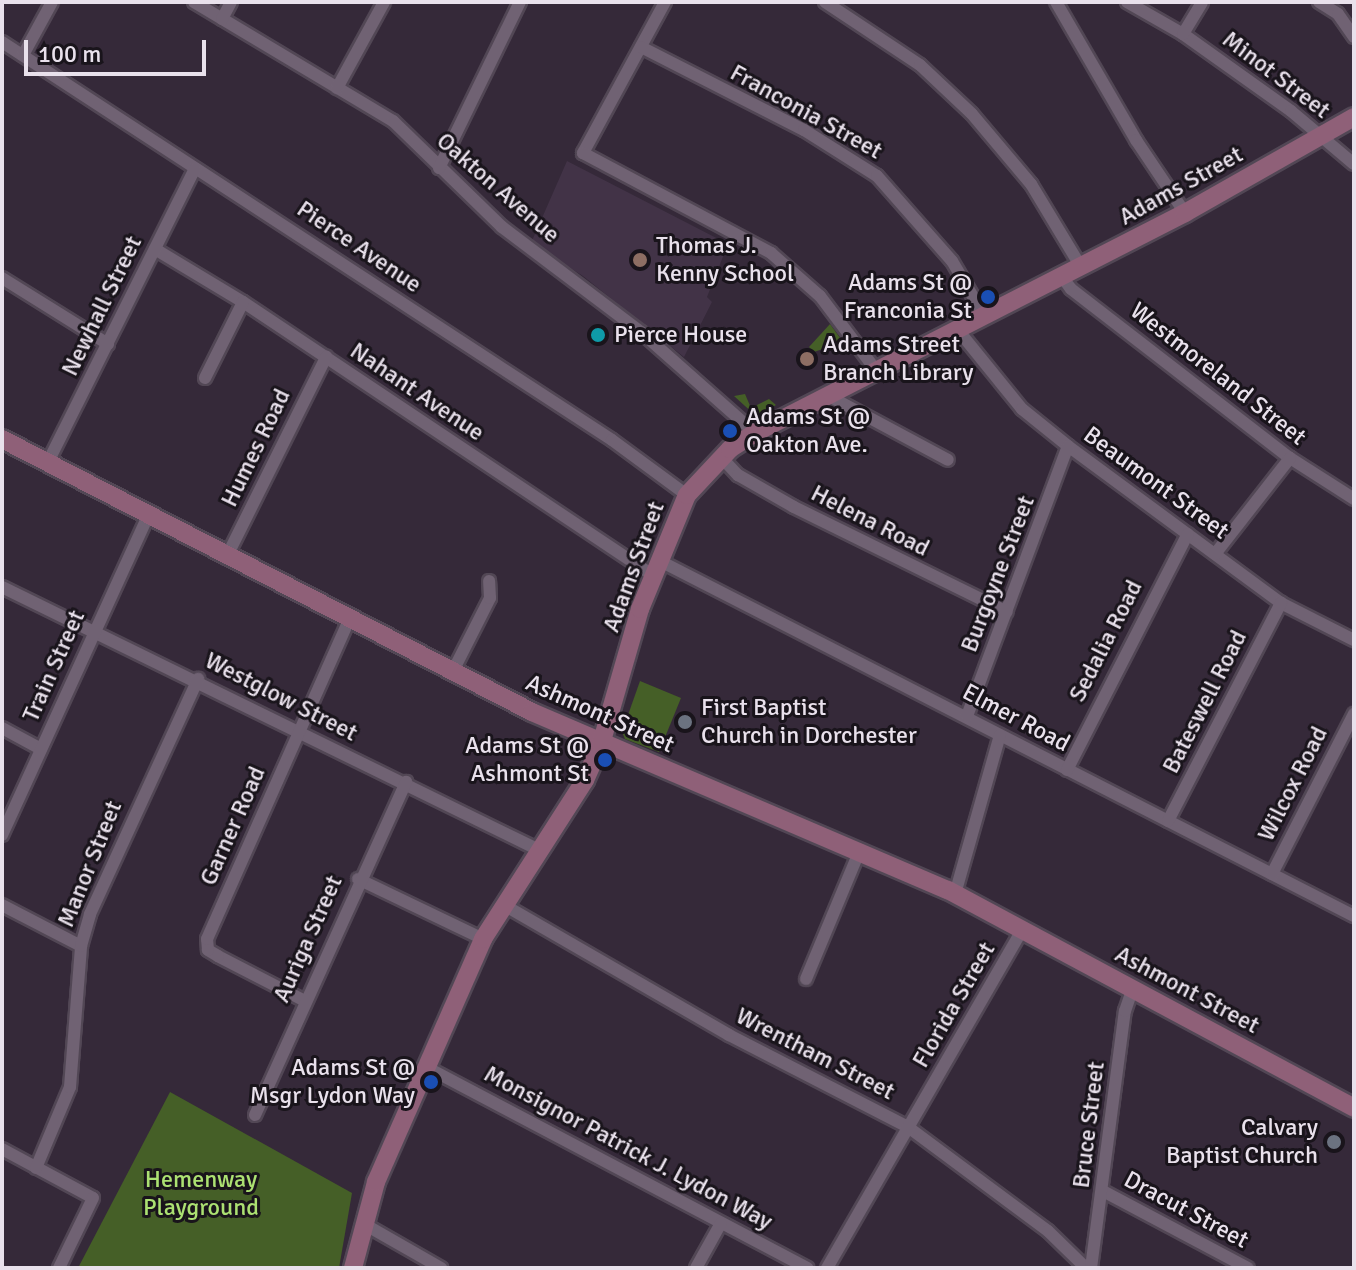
<!DOCTYPE html>
<html>
<head>
<meta charset="utf-8">
<style>
  body { margin:0 }
  #map { position:relative; width:1356px; height:1270px; overflow:hidden; background:#352939; font-family:Signika,sans-serif }
  div>[style] { position:absolute }
  .built>* { inset:0; background:#423347 }
  .green>* { inset:0; background:#455f27 }
  .roads { filter:drop-shadow(2px 0 #524755) drop-shadow(-2px 0 #524755) drop-shadow(0 2px #524755) drop-shadow(0 -2px #524755) }
  .street>* { height:12px; margin:-6px; padding:0 6px; transform-origin:6px; border-radius:6px; background:#706273 }
  .secondary>* { height:18px; margin:-9px; padding:0 9px; transform-origin:9px; border-radius:9px; background:#8f6078 }
  .dots>* { width:22px; height:22px; translate:-50% -50%; box-sizing:border-box; border:4px solid #19141b; border-radius:50% }
  span { translate:-50% -50%; white-space:nowrap; text-align:center; line-height:1.15; -webkit-text-stroke:6px #19141b; paint-order:stroke }
  .street-label { font-size:24px; color:#e9e1ec }
  .poi-label { font-size:24px; color:#e9e1ec }
  .left { translate:0 -50%; text-align:left }
  .right { translate:-100% -50%; text-align:right }
  .park-label { font-size:24px; color:#ace172 }
  .frame { position:absolute; inset:0; border:4px solid #e9e1ec; pointer-events:none }
  .scale { position:absolute; left:24px; top:40px; width:182px; height:36px; box-sizing:border-box; border:4px solid #e9e1ec; border-top:0; padding-left:10px; font-size:24px; line-height:28px; white-space:nowrap; color:#e9e1ec; -webkit-text-stroke:6px #19141b; paint-order:stroke }
</style>
</head>
<body>
<div id="map">
  <div class="built">
    <div style="clip-path:polygon(567px 161px,728px 244px,707px 297px,712px 302px,684px 357px,583px 276px,531px 243px)"></div>
  </div>
  <div class="green">
    <div style="clip-path:polygon(830px 324px,843px 342px,814px 352px,809px 347px)"></div>
    <div style="clip-path:polygon(745px 394px,751px 408px,769px 399px,776px 405px,756px 416px,734px 396px)"></div>
    <div style="clip-path:polygon(640px 681px,681px 698px,659px 752px,625px 739px,622px 732px)"></div>
    <div style="clip-path:polygon(170px 1092px,352px 1193px,339px 1268px,78px 1268px)"></div>
  </div>
  <div class="roads">
    <div class="street">
      <div style="left:194px;top:2px;width:232px;rotate:30.9deg"></div>
      <div style="left:393px;top:121px;width:152px;rotate:44.2deg"></div>
      <div style="left:502px;top:227px;width:174px;rotate:37.1deg"></div>
      <div style="left:641px;top:332px;width:152px;rotate:41.5deg"></div>
      <div style="left:665px;top:2px;width:172px;rotate:118.5deg"></div>
      <div style="left:583px;top:153px;width:213px;rotate:28deg"></div>
      <div style="left:771px;top:253px;width:65px;rotate:41.3deg"></div>
      <div style="left:820px;top:296px;width:91px;rotate:53deg"></div>
      <div style="left:825px;top:2px;width:114px;rotate:33.6deg"></div>
      <div style="left:920px;top:65px;width:71px;rotate:43.3deg"></div>
      <div style="left:972px;top:114px;width:92px;rotate:49.9deg"></div>
      <div style="left:1031px;top:184px;width:97px;rotate:58.9deg"></div>
      <div style="left:1056px;top:2px;width:160px;rotate:59.9deg"></div>
      <div style="left:1136px;top:140px;width:88px;rotate:56.1deg"></div>
      <div style="left:1127px;top:2px;width:64px;rotate:29.7deg"></div>
      <div style="left:1183px;top:34px;width:133px;rotate:35.5deg"></div>
      <div style="left:1291px;top:111px;width:82px;rotate:40.1deg"></div>
      <div style="left:1319px;top:2px;width:22px;rotate:32deg"></div>
      <div style="left:1338px;top:14px;width:28px;rotate:55deg"></div>
      <div style="left:222px;top:19px;width:19px;rotate:-62deg"></div>
      <div style="left:1183px;top:34px;width:37px;rotate:-59deg"></div>
      <div style="left:2px;top:42px;width:728px;rotate:33.12deg"></div>
      <div style="left:612px;top:440px;width:93px;rotate:36.3deg"></div>
      <div style="left:641px;top:47px;width:183px;rotate:27deg"></div>
      <div style="left:804px;top:130px;width:86px;rotate:32.2deg"></div>
      <div style="left:877px;top:176px;width:113px;rotate:48.6deg"></div>
      <div style="left:952px;top:261px;width:65px;rotate:59.5deg"></div>
      <div style="left:23px;top:55px;width:60px;rotate:-61.3deg"></div>
      <div style="left:337px;top:88px;width:98px;rotate:-61.3deg"></div>
      <div style="left:439px;top:168px;width:185px;rotate:-64deg"></div>
      <div style="left:155px;top:249px;width:103px;rotate:31.1deg"></div>
      <div style="left:243px;top:302px;width:492px;rotate:33.7deg"></div>
      <div style="left:1062px;top:277px;width:15px;rotate:53deg"></div>
      <div style="left:1071px;top:289px;width:277px;rotate:37.7deg"></div>
      <div style="left:1290px;top:458px;width:76px;rotate:32.6deg"></div>
      <div style="left:2px;top:278px;width:125px;rotate:31.9deg"></div>
      <div style="left:958px;top:330px;width:102px;rotate:51deg"></div>
      <div style="left:1022px;top:409px;width:59px;rotate:38.8deg"></div>
      <div style="left:1068px;top:446px;width:265px;rotate:36.4deg"></div>
      <div style="left:1281px;top:603px;width:82px;rotate:26.9deg"></div>
      <div style="left:205px;top:378px;width:85px;rotate:-63.4deg"></div>
      <div style="left:827px;top:395px;width:137px;rotate:28.2deg"></div>
      <div style="left:721px;top:457px;width:25px;rotate:47deg"></div>
      <div style="left:738px;top:475px;width:64px;rotate:29.7deg"></div>
      <div style="left:794px;top:507px;width:237px;rotate:26.2deg"></div>
      <div style="left:48px;top:462px;width:328px;rotate:-63.4deg"></div>
      <div style="left:1215px;top:554px;width:122px;rotate:-52deg"></div>
      <div style="left:226px;top:558px;width:225px;rotate:-63.5deg"></div>
      <div style="left:658px;top:560px;width:782px;rotate:27.09deg"></div>
      <div style="left:2px;top:587px;width:598px;rotate:26.09deg"></div>
      <div style="left:453px;top:671px;width:82px;rotate:-63.1deg"></div>
      <div style="left:490px;top:598px;width:17px;rotate:-93deg"></div>
      <div style="left:967px;top:716px;width:288px;rotate:-69.5deg"></div>
      <div style="left:2px;top:728px;width:44px;rotate:28.3deg"></div>
      <div style="left:1067px;top:770px;width:265px;rotate:-62.9deg"></div>
      <div style="left:1168px;top:821px;width:246px;rotate:-62.6deg"></div>
      <div style="left:2px;top:835px;width:351px;rotate:-65.4deg"></div>
      <div style="left:1272px;top:874px;width:180px;rotate:-62.9deg"></div>
      <div style="left:358px;top:879px;width:139px;rotate:25.6deg"></div>
      <div style="left:955px;top:894px;width:165px;rotate:-74.2deg"></div>
      <div style="left:2px;top:905px;width:89px;rotate:27.4deg"></div>
      <div style="left:504px;top:905px;width:260px;rotate:30deg"></div>
      <div style="left:729px;top:1035px;width:201px;rotate:27.2deg"></div>
      <div style="left:908px;top:1127px;width:174px;rotate:36.6deg"></div>
      <div style="left:1048px;top:1231px;width:53px;rotate:44.2deg"></div>
      <div style="left:806px;top:979px;width:140px;rotate:-67.3deg"></div>
      <div style="left:305px;top:1001px;width:98px;rotate:-152.7deg"></div>
      <div style="left:218px;top:956px;width:12px;rotate:-149deg"></div>
      <div style="left:208px;top:950px;width:11px;rotate:-95deg"></div>
      <div style="left:207px;top:939px;width:349px;rotate:-66deg"></div>
      <div style="left:428px;top:1068px;width:429px;rotate:27.8deg"></div>
      <div style="left:255px;top:1115px;width:366px;rotate:-65.6deg"></div>
      <div style="left:2px;top:1149px;width:103px;rotate:28.3deg"></div>
      <div style="left:93px;top:1198px;width:78px;rotate:115.9deg"></div>
      <div style="left:36px;top:1168px;width:88px;rotate:-67.2deg"></div>
      <div style="left:70px;top:1087px;width:141px;rotate:-85.5deg"></div>
      <div style="left:81px;top:946px;width:33px;rotate:-74deg"></div>
      <div style="left:90px;top:914px;width:259px;rotate:-65.3deg"></div>
      <div style="left:1103px;top:1191px;width:164px;rotate:28deg"></div>
      <div style="left:364px;top:1224px;width:89px;rotate:29.7deg"></div>
      <div style="left:696px;top:1268px;width:51px;rotate:-60.9deg"></div>
      <div style="left:827px;top:1268px;width:392px;rotate:-60deg"></div>
      <div style="left:1091px;top:1268px;width:259px;rotate:-82.5deg"></div>
      <div style="left:1125px;top:1011px;width:24px;rotate:-71deg"></div>
    </div>
    <div class="secondary">
      <div style="left:2px;top:439px;width:596px;rotate:27.25deg"></div>
      <div style="left:532px;top:712px;width:452px;rotate:23.2deg"></div>
      <div style="left:948px;top:890px;width:461px;rotate:28.2deg"></div>
      <div style="left:353px;top:1268px;width:89px;rotate:-75deg"></div>
      <div style="left:376px;top:1182px;width:266px;rotate:-66.2deg"></div>
      <div style="left:483px;top:939px;width:189px;rotate:-57.3deg"></div>
      <div style="left:585px;top:780px;width:39px;rotate:-66deg"></div>
      <div style="left:601px;top:744px;width:141px;rotate:-73.9deg"></div>
      <div style="left:640px;top:609px;width:123px;rotate:-67.6deg"></div>
      <div style="left:687px;top:495px;width:63px;rotate:-46.9deg"></div>
      <div style="left:730px;top:449px;width:30px;rotate:-33deg"></div>
      <div style="left:755px;top:433px;width:483px;rotate:-27.1deg"></div>
      <div style="left:1185px;top:213px;width:194px;rotate:-29.6deg"></div>
    </div>
  </div>
  <div class="dots">
    <div style="left:640px;top:260px;background:#8d6e63"></div>
    <div style="left:988px;top:297px;background:#1a4fb4"></div>
    <div style="left:598px;top:335px;background:#0f9aa8"></div>
    <div style="left:807px;top:359px;background:#8d6e63"></div>
    <div style="left:730px;top:431px;background:#1a4fb4"></div>
    <div style="left:685px;top:722px;background:#6b7280"></div>
    <div style="left:605px;top:760px;background:#1a4fb4"></div>
    <div style="left:431px;top:1082px;background:#1a4fb4"></div>
    <div style="left:1334px;top:1142px;background:#6b7280"></div>
  </div>
  <div class="street-label">
    <span style="left:1276px;top:75px;rotate:37deg">Minot Street</span>
    <span style="left:806px;top:112px;rotate:29deg">Franconia Street</span>
    <span style="left:1181px;top:186px;rotate:-29deg">Adams Street</span>
    <span style="left:498px;top:188px;rotate:41deg">Oakton Avenue</span>
    <span style="left:359px;top:247px;rotate:34deg">Pierce Avenue</span>
    <span style="left:102px;top:306px;rotate:-64deg">Newhall Street</span>
    <span style="left:1218px;top:374px;rotate:38deg">Westmoreland Street</span>
    <span style="left:417px;top:392px;rotate:34deg">Nahant Avenue</span>
    <span style="left:256px;top:448px;rotate:-64deg">Humes Road</span>
    <span style="left:1156px;top:483px;rotate:36deg">Beaumont Street</span>
    <span style="left:870px;top:521px;rotate:27deg">Helena Road</span>
    <span style="left:634px;top:567px;rotate:-70deg">Adams Street</span>
    <span style="left:998px;top:574px;rotate:-69deg">Burgoyne Street</span>
    <span style="left:1106px;top:641px;rotate:-63deg">Sedalia Road</span>
    <span style="left:54px;top:666px;rotate:-66deg">Train Street</span>
    <span style="left:281px;top:697px;rotate:27deg">Westglow Street</span>
    <span style="left:1205px;top:702px;rotate:-63deg">Bateswell Road</span>
    <span style="left:600px;top:714px;rotate:24deg">Ashmont Street</span>
    <span style="left:1016px;top:718px;rotate:28deg">Elmer Road</span>
    <span style="left:1293px;top:784px;rotate:-63deg">Wilcox Road</span>
    <span style="left:233px;top:826px;rotate:-66deg">Garner Road</span>
    <span style="left:90px;top:864px;rotate:-68deg">Manor Street</span>
    <span style="left:308px;top:939px;rotate:-66deg">Auriga Street</span>
    <span style="left:1187px;top:990px;rotate:28deg">Ashmont Street</span>
    <span style="left:954px;top:1005px;rotate:-60deg">Florida Street</span>
    <span style="left:815px;top:1054px;rotate:27deg">Wrentham Street</span>
    <span style="left:1089px;top:1125px;rotate:-83deg">Bruce Street</span>
    <span style="left:628px;top:1148px;rotate:28deg">Monsignor Patrick J. Lydon Way</span>
    <span style="left:1186px;top:1210px;rotate:28deg">Dracut Street</span>
  </div>
  <div class="poi-label">
    <span class="left" style="left:656px;top:260px">Thomas J.<br>Kenny School</span>
    <span class="right" style="left:972px;top:297px">Adams St @<br>Franconia St</span>
    <span class="left" style="left:614px;top:335px">Pierce House</span>
    <span class="left" style="left:823px;top:359px">Adams Street<br>Branch Library</span>
    <span class="left" style="left:746px;top:431px">Adams St @<br>Oakton Ave.</span>
    <span class="left" style="left:701px;top:722px">First Baptist<br>Church in Dorchester</span>
    <span class="right" style="left:589px;top:760px">Adams St @<br>Ashmont St</span>
    <span class="right" style="left:415px;top:1082px">Adams St @<br>Msgr Lydon Way</span>
    <span class="right" style="left:1318px;top:1142px">Calvary<br>Baptist Church</span>
  </div>
  <div class="park-label">
    <span style="left:201px;top:1194px">Hemenway<br>Playground</span>
  </div>
  <div class="frame"></div>
  <div class="scale">100 m</div>
</div>
</body>
</html>
